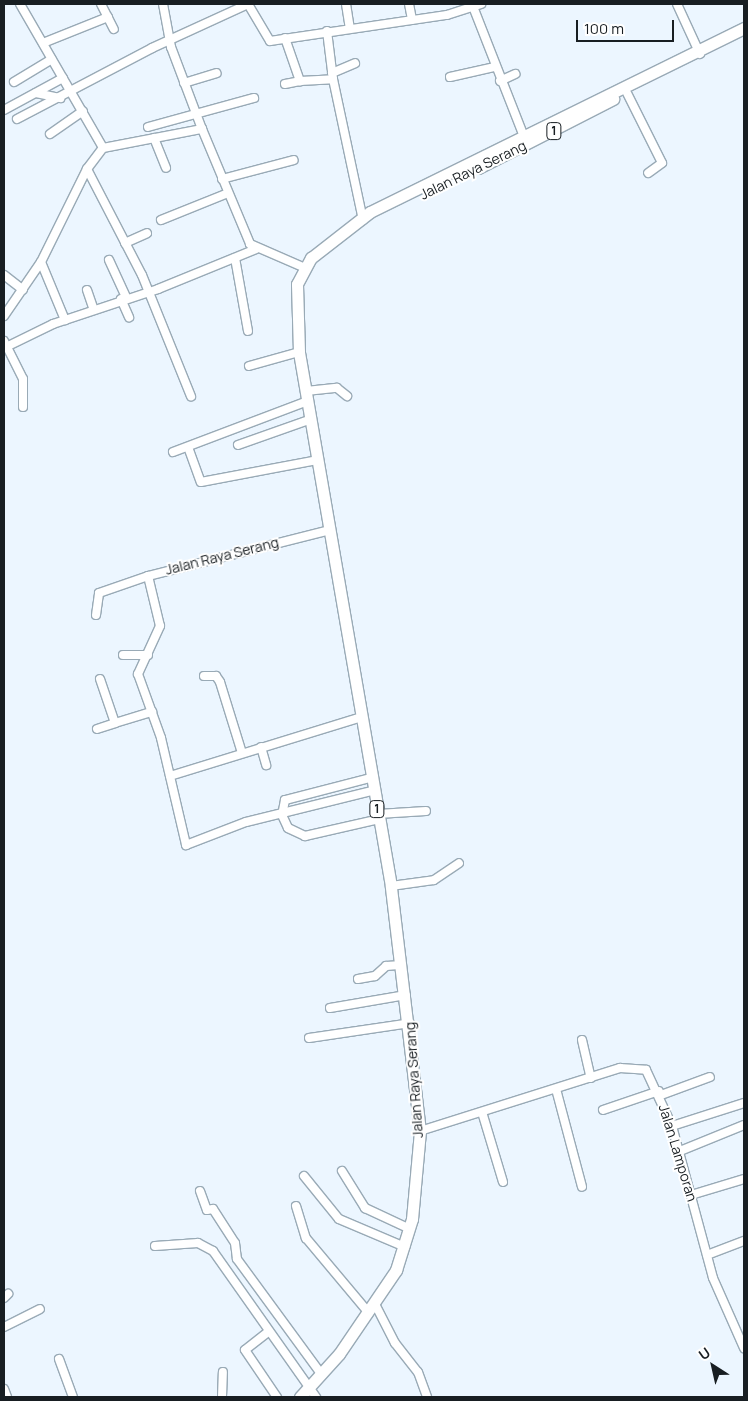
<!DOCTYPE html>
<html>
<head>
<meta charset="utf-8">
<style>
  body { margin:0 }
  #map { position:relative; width:748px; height:1401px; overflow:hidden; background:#ecf6ff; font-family:Manrope,sans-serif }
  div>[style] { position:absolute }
  .roads { filter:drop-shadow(1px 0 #99aab6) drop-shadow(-1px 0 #99aab6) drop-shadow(0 1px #99aab6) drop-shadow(0 -1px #99aab6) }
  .minor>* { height:8px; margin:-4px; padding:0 4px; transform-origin:4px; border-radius:4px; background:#fff }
  .highway>* { height:11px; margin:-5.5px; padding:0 5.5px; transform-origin:5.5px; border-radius:5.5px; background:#fff }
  span { translate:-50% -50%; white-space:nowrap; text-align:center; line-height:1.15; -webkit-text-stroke:4px #fff; paint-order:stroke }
  .shield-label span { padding:1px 4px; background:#fff; border:1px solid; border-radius:4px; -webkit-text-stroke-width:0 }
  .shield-label { font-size:12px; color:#181e22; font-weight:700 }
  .street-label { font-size:14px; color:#181e22 }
  .frame { position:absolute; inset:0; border:5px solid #181e22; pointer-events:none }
  .north { position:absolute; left:688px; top:1341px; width:50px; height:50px; -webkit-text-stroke:4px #fff; paint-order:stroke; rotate:325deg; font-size:14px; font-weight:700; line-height:20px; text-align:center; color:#181e22 }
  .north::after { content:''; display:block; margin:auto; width:18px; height:22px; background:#181e22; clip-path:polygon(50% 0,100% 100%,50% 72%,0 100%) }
  .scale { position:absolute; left:576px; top:20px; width:98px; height:22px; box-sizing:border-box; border:2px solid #181e22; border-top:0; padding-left:6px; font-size:15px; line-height:18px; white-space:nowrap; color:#181e22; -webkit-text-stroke:4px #fff; paint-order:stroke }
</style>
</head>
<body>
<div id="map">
  <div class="roads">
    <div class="minor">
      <div style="left:20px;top:4px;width:166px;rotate:60deg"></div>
      <div style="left:103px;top:148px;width:101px;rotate:-10.9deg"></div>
      <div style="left:202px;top:129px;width:125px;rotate:67.3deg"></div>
      <div style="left:250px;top:244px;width:58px;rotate:23.5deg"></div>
      <div style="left:101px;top:4px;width:28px;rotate:63deg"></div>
      <div style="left:163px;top:4px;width:44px;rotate:79.5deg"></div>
      <div style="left:171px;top:47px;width:88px;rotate:69.3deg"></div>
      <div style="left:346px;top:4px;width:25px;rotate:81deg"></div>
      <div style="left:409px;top:4px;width:16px;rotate:79deg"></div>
      <div style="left:472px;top:4px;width:145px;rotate:68.6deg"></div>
      <div style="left:677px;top:4px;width:55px;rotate:65.3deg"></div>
      <div style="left:327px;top:31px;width:48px;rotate:82.9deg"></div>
      <div style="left:333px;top:79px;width:144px;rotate:78deg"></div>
      <div style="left:285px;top:38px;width:46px;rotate:70.8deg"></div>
      <div style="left:300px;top:81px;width:33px;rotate:-3deg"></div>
      <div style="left:43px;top:43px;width:70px;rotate:-21.8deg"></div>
      <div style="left:332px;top:73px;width:25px;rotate:-23deg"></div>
      <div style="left:450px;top:77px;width:45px;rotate:-12.8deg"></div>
      <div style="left:500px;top:81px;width:17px;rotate:-25deg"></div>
      <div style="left:14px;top:82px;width:44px;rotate:-31.2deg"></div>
      <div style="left:184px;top:83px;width:34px;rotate:-17deg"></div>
      <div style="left:285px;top:84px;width:15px;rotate:-11deg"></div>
      <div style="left:36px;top:93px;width:25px;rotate:12deg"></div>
      <div style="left:627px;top:93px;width:78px;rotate:63.4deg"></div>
      <div style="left:662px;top:163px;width:17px;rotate:144deg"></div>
      <div style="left:4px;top:110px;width:67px;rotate:-28.5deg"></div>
      <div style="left:17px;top:119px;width:153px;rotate:-27.7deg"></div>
      <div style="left:152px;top:48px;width:106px;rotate:-24.6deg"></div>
      <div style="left:248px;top:4px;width:43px;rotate:59.3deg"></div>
      <div style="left:270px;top:41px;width:179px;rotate:-8.4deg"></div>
      <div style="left:447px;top:15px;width:36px;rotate:-18deg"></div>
      <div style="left:148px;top:127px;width:110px;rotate:-15.3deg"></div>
      <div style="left:50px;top:134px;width:40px;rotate:-34.9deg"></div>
      <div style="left:154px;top:138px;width:32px;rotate:68deg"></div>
      <div style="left:87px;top:169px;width:119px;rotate:62.6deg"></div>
      <div style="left:142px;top:275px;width:131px;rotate:68deg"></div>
      <div style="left:222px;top:179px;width:74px;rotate:-14.8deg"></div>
      <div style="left:161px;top:220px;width:72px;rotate:-21.9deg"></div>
      <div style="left:125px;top:243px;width:24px;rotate:-24deg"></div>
      <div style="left:235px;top:258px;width:74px;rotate:79.9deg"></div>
      <div style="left:109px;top:260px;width:41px;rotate:65.3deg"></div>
      <div style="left:41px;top:262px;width:63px;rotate:67.5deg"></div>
      <div style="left:4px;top:275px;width:24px;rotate:38deg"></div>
      <div style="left:87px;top:290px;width:21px;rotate:71deg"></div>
      <div style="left:121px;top:299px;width:20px;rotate:66deg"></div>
      <div style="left:4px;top:316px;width:65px;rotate:-55.6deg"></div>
      <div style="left:41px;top:262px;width:104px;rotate:-63.7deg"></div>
      <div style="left:87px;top:169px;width:26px;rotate:-53deg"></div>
      <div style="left:4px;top:341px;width:42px;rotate:63.4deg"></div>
      <div style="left:23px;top:379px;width:28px;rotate:90deg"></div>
      <div style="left:4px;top:348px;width:55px;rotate:-26.1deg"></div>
      <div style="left:53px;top:324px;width:111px;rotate:-18.4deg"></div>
      <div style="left:158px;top:289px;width:106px;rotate:-22.2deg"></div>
      <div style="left:249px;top:366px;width:52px;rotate:-15.6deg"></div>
      <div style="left:306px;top:391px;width:31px;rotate:-6deg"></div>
      <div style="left:337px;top:388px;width:13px;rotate:39deg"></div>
      <div style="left:238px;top:445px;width:75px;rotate:-19.4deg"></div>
      <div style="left:188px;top:447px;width:37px;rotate:70deg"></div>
      <div style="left:201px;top:482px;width:118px;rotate:-10.7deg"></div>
      <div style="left:173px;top:452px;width:144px;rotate:-20.7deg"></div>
      <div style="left:330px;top:530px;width:188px;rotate:165.8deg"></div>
      <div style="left:148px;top:576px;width:51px;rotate:76.5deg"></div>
      <div style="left:160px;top:626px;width:53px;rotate:114.6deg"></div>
      <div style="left:138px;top:674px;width:68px;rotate:70.2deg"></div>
      <div style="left:161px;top:738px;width:110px;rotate:76.8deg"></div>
      <div style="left:186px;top:845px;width:64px;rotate:-21deg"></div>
      <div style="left:246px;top:822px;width:133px;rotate:-13.9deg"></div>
      <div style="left:96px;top:615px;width:22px;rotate:-82deg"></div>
      <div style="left:99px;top:593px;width:52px;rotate:-19.1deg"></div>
      <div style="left:123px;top:655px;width:25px"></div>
      <div style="left:204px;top:676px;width:12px"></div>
      <div style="left:216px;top:676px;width:7px;rotate:56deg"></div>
      <div style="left:220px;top:682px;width:74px;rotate:72.8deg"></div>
      <div style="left:100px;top:679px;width:46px;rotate:71.2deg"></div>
      <div style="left:115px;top:723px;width:39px;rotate:-17deg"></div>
      <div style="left:97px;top:729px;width:19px;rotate:-18deg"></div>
      <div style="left:261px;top:747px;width:19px;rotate:74deg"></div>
      <div style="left:170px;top:776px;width:201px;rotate:-17.1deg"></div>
      <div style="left:374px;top:777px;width:92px;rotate:165.5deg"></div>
      <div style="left:285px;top:800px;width:15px;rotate:101deg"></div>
      <div style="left:282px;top:815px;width:14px;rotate:65deg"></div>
      <div style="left:288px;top:828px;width:19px;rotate:25deg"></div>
      <div style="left:305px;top:836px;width:76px;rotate:-12.9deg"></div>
      <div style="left:378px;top:814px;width:48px;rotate:-3.6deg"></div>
      <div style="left:391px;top:886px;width:43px;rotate:-7.9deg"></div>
      <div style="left:434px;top:880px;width:30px;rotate:-34deg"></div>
      <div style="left:358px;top:979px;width:17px;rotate:-10deg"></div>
      <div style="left:375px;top:976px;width:15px;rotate:-42deg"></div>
      <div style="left:386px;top:966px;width:16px;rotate:-4deg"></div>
      <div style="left:330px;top:1008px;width:77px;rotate:-9.7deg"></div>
      <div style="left:309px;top:1038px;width:102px;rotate:-8.4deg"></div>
      <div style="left:582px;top:1040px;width:39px;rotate:77deg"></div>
      <div style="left:556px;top:1089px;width:101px;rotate:75.1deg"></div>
      <div style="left:661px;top:1095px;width:52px;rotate:-20.2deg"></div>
      <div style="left:603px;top:1110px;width:59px;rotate:-18.7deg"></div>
      <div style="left:482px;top:1112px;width:73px;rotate:73.3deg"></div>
      <div style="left:672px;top:1126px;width:76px;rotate:-17.7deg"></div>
      <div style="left:420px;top:1131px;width:210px;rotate:-17.5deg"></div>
      <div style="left:620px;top:1068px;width:26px;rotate:4deg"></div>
      <div style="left:646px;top:1070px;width:62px;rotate:65.1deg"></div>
      <div style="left:672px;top:1126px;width:157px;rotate:74.9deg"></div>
      <div style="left:713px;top:1278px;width:77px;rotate:66.1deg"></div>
      <div style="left:680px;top:1151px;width:69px;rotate:-22.1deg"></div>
      <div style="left:342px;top:1171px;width:44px;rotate:58.1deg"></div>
      <div style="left:365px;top:1208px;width:50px;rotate:25deg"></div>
      <div style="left:304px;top:1176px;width:55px;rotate:50.9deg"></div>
      <div style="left:339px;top:1219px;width:72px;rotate:23deg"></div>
      <div style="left:200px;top:1191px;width:20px;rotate:70deg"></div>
      <div style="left:207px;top:1210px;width:6px;rotate:-9deg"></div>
      <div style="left:213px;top:1209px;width:40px;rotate:57.1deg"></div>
      <div style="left:235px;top:1243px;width:16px;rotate:83deg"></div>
      <div style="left:237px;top:1259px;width:144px;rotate:53.8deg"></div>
      <div style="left:691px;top:1195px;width:55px;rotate:-16.8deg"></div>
      <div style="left:296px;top:1206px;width:34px;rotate:73deg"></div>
      <div style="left:306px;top:1238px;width:98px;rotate:50deg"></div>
      <div style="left:155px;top:1246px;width:43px;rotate:-4deg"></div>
      <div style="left:198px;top:1243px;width:17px;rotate:28deg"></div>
      <div style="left:213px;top:1251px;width:179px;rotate:54.8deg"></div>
      <div style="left:707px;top:1255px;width:40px;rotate:-21deg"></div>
      <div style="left:4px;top:1298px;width:6px;rotate:-45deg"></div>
      <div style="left:375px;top:1304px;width:44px;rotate:62.9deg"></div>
      <div style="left:395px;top:1343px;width:37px;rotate:52deg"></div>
      <div style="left:418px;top:1372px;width:27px;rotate:70deg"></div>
      <div style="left:4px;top:1327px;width:40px;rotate:-26.6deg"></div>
      <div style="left:268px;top:1332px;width:29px;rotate:142deg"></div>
      <div style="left:245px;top:1350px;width:57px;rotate:55.8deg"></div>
      <div style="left:59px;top:1359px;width:40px;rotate:69.8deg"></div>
      <div style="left:4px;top:1389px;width:9px;rotate:69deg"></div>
      <div style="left:222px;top:1397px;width:25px;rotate:-88deg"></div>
    </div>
    <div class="highway">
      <div style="left:478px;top:168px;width:152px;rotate:-27.1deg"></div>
      <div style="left:300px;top:1397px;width:58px;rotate:-47.8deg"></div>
      <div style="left:339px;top:1354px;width:102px;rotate:-55.8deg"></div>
      <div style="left:396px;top:1270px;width:53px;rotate:-72.6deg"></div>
      <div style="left:412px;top:1219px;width:88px;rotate:-84.8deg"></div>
      <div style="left:420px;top:1131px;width:247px;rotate:-96.8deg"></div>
      <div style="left:391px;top:886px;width:542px;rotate:-99.78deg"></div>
      <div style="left:299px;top:352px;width:68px;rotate:-91.7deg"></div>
      <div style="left:297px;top:284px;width:30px;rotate:-62deg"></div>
      <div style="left:311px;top:258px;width:75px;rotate:-37.9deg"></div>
      <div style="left:370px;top:212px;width:417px;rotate:-26.2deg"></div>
    </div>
  </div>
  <div class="shield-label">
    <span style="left:554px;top:131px">1</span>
    <span style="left:377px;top:809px">1</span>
  </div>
  <div class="street-label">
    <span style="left:473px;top:170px;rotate:-26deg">Jalan Raya Serang</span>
    <span style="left:222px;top:556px;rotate:-14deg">Jalan Raya Serang</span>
    <span style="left:414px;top:1080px;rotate:-94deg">Jalan Raya Serang</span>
    <span style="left:678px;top:1153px;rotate:73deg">Jalan Lamporan</span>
  </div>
  <div class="frame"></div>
  <div class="north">U</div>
  <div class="scale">100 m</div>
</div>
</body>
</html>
